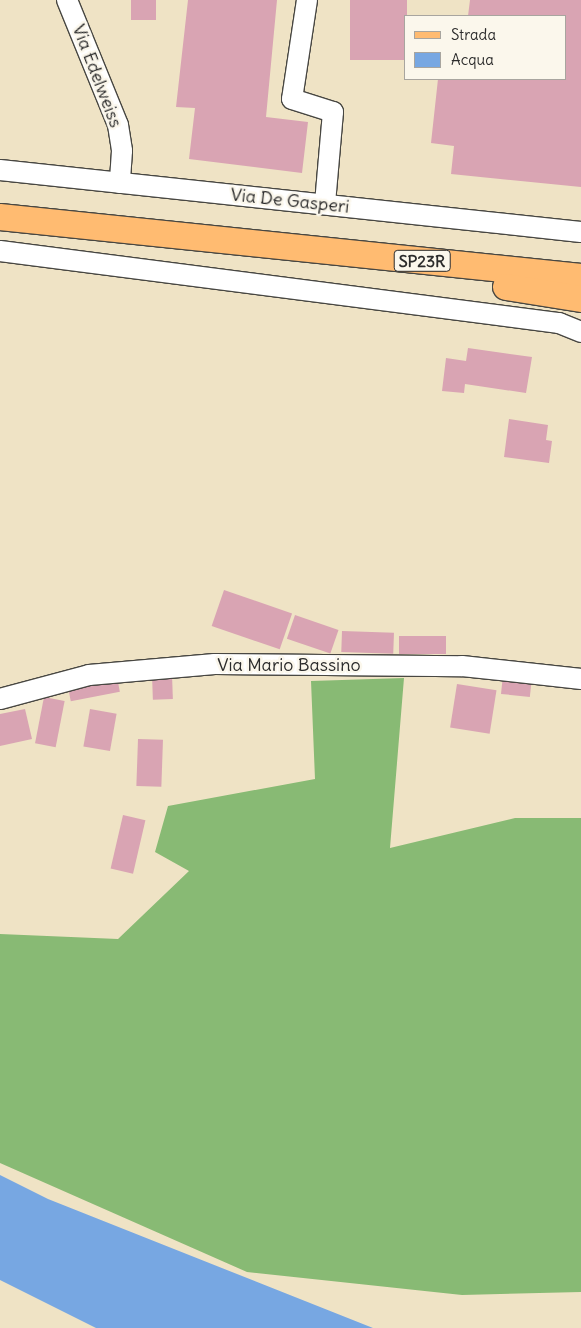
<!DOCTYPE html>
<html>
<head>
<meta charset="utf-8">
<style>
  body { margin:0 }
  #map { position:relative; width:581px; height:1328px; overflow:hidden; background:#efe3c5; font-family:Delius,sans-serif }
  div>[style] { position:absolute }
  .forest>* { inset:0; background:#88ba74 }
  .water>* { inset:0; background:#77a7e2 }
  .building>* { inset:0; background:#d9a4b3; transform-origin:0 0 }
  .roads { filter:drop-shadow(1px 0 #484742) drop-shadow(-1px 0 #484742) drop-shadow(0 1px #484742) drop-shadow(0 -1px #484742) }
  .minor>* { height:20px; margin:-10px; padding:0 10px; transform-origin:10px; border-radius:10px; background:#fff }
  .major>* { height:26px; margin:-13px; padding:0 13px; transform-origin:13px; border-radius:13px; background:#ffbb71 }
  span { translate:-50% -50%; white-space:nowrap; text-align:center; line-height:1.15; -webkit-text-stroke:5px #fbf7ec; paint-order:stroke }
  .shield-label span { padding:1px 4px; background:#fbf7ec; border:1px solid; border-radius:4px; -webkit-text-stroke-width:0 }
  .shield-label { font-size:16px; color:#2b2b2b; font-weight:700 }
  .street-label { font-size:18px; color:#2b2b2b }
  .legend { position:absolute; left:404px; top:15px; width:162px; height:65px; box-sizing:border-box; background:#fbf7ec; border:1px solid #a8a59f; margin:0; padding:6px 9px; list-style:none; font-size:15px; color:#2b2b2b }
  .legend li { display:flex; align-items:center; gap:10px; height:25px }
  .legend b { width:25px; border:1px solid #a8a59f }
</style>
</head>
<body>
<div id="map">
  <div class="forest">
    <div style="clip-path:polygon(404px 678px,390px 848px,515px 818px,581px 818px,581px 1292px,462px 1295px,247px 1272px,0 1163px,0 934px,118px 939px,189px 871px,155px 852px,168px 806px,315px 779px,311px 681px)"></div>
  </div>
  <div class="water">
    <div style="clip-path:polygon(0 1175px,48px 1199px,373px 1328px,96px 1328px,0 1280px)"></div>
  </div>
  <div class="building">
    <div style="left:131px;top:0;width:25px;height:20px"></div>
    <div style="clip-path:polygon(188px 0,277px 0,266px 117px,308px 122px,302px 173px,189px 159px,195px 108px,176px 107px)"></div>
    <div style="left:350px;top:0;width:57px;height:60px"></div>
    <div style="clip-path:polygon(470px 0,581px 0,581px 187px,451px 174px,454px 146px,431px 143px,438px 79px,565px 79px,565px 16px,468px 16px)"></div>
    <div style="clip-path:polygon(468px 348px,532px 357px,526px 393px,465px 384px,464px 393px,442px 391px,446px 358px,466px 361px)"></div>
    <div style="clip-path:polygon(509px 419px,548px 425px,546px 440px,552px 441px,549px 463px,504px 457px)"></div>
    <div style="left:224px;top:590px;width:72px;height:38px;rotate:19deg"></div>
    <div style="left:295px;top:615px;width:46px;height:25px;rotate:19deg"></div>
    <div style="left:342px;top:631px;width:52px;height:21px;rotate:2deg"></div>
    <div style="left:399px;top:636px;width:47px;height:18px"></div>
    <div style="left:172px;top:674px;width:25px;height:20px;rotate:88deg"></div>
    <div style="left:503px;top:675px;width:29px;height:19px;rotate:6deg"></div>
    <div style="left:117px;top:677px;width:15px;height:50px;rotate:79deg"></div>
    <div style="left:457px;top:684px;width:40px;height:44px;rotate:9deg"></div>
    <div style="left:44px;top:697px;width:21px;height:47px;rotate:11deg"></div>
    <div style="clip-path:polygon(25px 709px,32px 739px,0 746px,0 714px)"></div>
    <div style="left:90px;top:709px;width:27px;height:38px;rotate:10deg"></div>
    <div style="left:138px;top:739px;width:25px;height:47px;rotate:2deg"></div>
    <div style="left:123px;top:815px;width:23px;height:55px;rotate:13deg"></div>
  </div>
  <div class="roads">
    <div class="minor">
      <div style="left:67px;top:0;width:135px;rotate:67.8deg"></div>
      <div style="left:118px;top:125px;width:26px;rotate:81deg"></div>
      <div style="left:122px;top:151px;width:32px;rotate:94deg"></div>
      <div style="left:307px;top:0;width:100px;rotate:98.6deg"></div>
      <div style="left:292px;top:99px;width:43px;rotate:17.6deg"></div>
      <div style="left:333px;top:112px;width:92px;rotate:95deg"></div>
      <div style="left:0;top:170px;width:584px;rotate:6.09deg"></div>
      <div style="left:0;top:251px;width:564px;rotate:7.34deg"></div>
      <div style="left:559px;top:323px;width:24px;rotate:22deg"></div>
      <div style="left:0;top:699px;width:92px;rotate:-15.1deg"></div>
      <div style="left:89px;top:675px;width:126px;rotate:-5deg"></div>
      <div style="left:215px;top:664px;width:247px;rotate:0.5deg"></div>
      <div style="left:462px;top:666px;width:120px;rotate:6.2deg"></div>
    </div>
    <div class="major">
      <div style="left:0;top:217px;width:584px;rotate:5.9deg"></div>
      <div style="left:506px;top:287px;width:76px;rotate:9.1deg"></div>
    </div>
  </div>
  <div class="shield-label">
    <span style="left:422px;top:261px">SP23R</span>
  </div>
  <div class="street-label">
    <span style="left:97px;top:76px;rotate:69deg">Via Edelweiss</span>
    <span style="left:290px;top:201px;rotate:6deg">Via De Gasperi</span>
    <span style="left:289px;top:665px">Via Mario Bassino</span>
  </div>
  <ul class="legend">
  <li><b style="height:6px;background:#ffbb71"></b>Strada</li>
  <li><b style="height:14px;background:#77a7e2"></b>Acqua</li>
  </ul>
</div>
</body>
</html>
